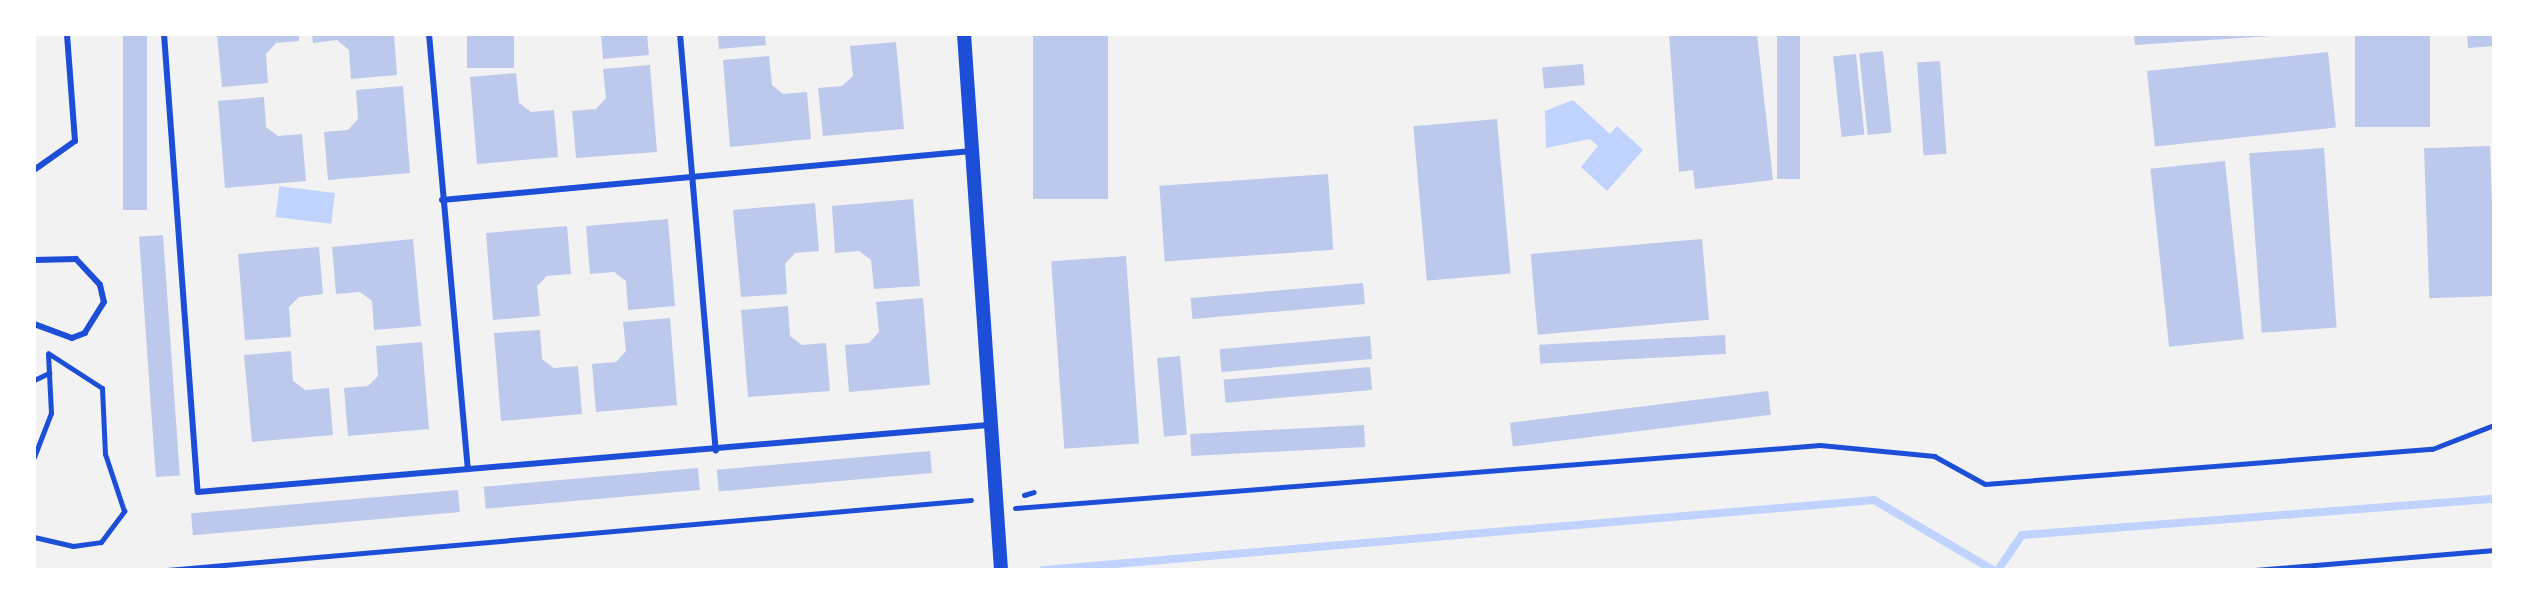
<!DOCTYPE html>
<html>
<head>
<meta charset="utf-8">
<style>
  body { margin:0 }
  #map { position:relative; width:2528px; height:604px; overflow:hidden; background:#f2f2f2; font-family:"Roboto Serif",serif }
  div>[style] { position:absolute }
  .water>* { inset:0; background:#bfd3fe; transform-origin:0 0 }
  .stream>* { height:8px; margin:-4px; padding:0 4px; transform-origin:4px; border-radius:4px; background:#bfd3fe }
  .building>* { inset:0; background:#bdc9ec; transform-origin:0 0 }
  .path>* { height:5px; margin:-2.5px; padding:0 2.5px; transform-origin:2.5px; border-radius:2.5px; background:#1d4ed8 }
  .service>* { height:6px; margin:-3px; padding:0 3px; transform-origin:3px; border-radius:3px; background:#1d4ed8 }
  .tertiary>* { height:14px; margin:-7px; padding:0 7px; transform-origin:7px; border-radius:7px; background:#1d4ed8 }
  span { translate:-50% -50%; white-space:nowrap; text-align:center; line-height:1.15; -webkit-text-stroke:7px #fff; paint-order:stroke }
  .frame { position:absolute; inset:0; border:36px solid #fff; pointer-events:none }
</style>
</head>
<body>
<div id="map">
  <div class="water">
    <div style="clip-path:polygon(1573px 100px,1610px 134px,1617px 126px,1643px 150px,1607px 191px,1581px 167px,1598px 146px,1590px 139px,1546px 148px,1545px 111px)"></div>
    <div style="left:335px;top:193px;width:31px;height:56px;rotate:97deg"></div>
  </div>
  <div class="stream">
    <div style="left:1043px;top:570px;width:834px;rotate:-4.81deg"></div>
    <div style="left:1874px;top:500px;width:138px;rotate:30.5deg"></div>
    <div style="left:1998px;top:570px;width:42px;rotate:-55.6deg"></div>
    <div style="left:2022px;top:535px;width:473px;rotate:-4.4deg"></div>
  </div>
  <div class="building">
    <div style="left:123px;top:34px;width:24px;height:176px"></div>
    <div style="clip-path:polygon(217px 34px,299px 34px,299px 41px,276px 43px,266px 54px,268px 83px,222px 87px)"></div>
    <div style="clip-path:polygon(312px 34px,394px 34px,397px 75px,351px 79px,349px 50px,337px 40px,313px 43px)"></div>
    <div style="left:467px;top:34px;width:47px;height:34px"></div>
    <div style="clip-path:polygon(601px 34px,647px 34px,649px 55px,603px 59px)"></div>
    <div style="clip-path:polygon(718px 34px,765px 34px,766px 45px,719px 49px)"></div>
    <div style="left:1033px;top:34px;width:75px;height:165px"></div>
    <div style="clip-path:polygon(1669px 34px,1757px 34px,1773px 180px,1695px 189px,1693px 170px,1679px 172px)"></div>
    <div style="left:1777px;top:34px;width:23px;height:145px"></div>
    <div style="clip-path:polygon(2134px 34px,2271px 34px,2271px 36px,2135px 45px)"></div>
    <div style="left:2355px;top:34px;width:75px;height:93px"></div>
    <div style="clip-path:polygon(2467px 34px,2494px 34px,2494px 46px,2468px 48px)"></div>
    <div style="clip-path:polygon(896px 42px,904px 129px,823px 136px,818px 88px,842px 86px,853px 76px,850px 46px)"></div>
    <div style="left:1883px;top:51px;width:82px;height:24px;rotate:84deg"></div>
    <div style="left:2328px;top:52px;width:76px;height:182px;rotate:84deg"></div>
    <div style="left:1856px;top:54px;width:81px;height:23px;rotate:84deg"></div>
    <div style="clip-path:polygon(769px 56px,772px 85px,783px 94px,807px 92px,811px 139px,730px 147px,723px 60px)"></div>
    <div style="left:1940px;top:61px;width:93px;height:23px;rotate:86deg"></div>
    <div style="left:1583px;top:64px;width:21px;height:41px;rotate:85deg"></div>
    <div style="clip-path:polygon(650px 65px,657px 152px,576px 158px,572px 111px,596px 109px,606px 98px,603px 69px)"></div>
    <div style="clip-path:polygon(516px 73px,519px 103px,531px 112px,554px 110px,558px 157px,477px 164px,470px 77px)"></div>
    <div style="clip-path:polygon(403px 86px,410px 173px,328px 180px,324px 132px,348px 130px,358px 119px,356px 90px)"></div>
    <div style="clip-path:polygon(264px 97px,266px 127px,278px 136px,302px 134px,306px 181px,225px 188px,218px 101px)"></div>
    <div style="left:1497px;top:119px;width:155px;height:84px;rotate:85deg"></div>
    <div style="left:2490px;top:146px;width:150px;height:66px;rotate:88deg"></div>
    <div style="left:2324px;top:148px;width:180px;height:75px;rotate:86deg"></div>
    <div style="left:2225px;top:161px;width:179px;height:75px;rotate:84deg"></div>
    <div style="left:1328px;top:174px;width:76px;height:169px;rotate:86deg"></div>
    <div style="clip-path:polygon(913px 199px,920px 286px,874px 289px,871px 260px,859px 251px,835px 253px,832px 206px)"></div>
    <div style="clip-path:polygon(815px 203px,819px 251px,795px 253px,785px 264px,787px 294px,741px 297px,733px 210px)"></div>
    <div style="clip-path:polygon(668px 219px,675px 306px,628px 310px,626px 281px,614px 272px,590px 274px,586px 226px)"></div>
    <div style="clip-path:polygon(567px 226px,571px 274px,547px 276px,537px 286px,540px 316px,493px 320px,486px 233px)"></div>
    <div style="left:163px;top:235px;width:241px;height:24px;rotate:86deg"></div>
    <div style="clip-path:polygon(413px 239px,421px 326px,374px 330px,372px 301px,360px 292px,336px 294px,332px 247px)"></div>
    <div style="left:1702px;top:239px;width:81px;height:172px;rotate:85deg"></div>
    <div style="clip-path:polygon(319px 247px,323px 294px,299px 297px,289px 307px,291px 337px,245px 340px,238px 254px)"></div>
    <div style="left:1126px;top:256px;width:188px;height:75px;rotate:86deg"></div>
    <div style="left:1363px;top:283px;width:21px;height:173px;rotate:85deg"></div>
    <div style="clip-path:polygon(923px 298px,930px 385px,849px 392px,845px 345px,869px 343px,879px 332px,876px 302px)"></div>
    <div style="clip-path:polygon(788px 306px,790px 336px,802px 345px,826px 343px,830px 391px,748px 397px,741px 310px)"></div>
    <div style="clip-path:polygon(670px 318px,677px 405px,596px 412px,592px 364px,616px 362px,626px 351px,623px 322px)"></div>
    <div style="clip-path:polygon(540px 330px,542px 359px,554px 368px,578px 366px,582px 414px,501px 421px,494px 333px)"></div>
    <div style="left:1725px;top:335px;width:19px;height:186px;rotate:87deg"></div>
    <div style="left:1370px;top:336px;width:23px;height:151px;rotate:85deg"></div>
    <div style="clip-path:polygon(422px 342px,429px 429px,348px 436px,344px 388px,368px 386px,378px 376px,376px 346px)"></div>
    <div style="clip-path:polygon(291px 351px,293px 381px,305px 390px,329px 388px,333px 435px,252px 442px,244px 355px)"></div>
    <div style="left:1180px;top:356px;width:79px;height:23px;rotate:85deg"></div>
    <div style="left:1370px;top:367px;width:23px;height:147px;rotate:85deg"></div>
    <div style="left:1768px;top:391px;width:24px;height:260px;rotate:83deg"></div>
    <div style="left:1364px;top:425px;width:22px;height:174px;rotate:87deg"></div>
    <div style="left:930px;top:451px;width:22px;height:214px;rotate:85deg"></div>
    <div style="left:698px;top:468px;width:22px;height:215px;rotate:85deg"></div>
    <div style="left:458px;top:490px;width:22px;height:268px;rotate:85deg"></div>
  </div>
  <div class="path">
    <div style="left:34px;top:380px;width:17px;rotate:-25deg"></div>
    <div style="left:34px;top:457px;width:47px;rotate:-68.9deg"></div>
    <div style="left:51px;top:413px;width:59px;rotate:-92.9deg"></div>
    <div style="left:1024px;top:495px;width:10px;rotate:-17deg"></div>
    <div style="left:1015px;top:508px;width:807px;rotate:-4.47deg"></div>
    <div style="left:1820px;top:445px;width:115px;rotate:5.5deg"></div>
    <div style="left:1934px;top:456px;width:58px;rotate:28.8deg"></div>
    <div style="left:1985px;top:484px;width:448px;rotate:-4.5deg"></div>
    <div style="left:2432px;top:449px;width:66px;rotate:-21.2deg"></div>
    <div style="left:34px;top:537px;width:40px;rotate:13deg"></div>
    <div style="left:73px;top:546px;width:28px;rotate:-8deg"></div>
    <div style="left:101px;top:542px;width:39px;rotate:-53deg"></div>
    <div style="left:124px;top:511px;width:60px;rotate:-108.4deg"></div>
    <div style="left:105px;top:454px;width:66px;rotate:-92.6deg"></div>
    <div style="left:102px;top:388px;width:64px;rotate:-147.1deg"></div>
    <div style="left:167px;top:570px;width:807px;rotate:-4.98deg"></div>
    <div style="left:1814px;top:570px;width:48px"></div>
    <div style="left:2255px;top:570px;width:240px;rotate:-4.8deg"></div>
  </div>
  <div class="service">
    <div style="left:164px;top:34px;width:459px;rotate:85.8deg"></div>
    <div style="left:198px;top:492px;width:793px;rotate:-4.85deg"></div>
    <div style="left:429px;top:34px;width:437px;rotate:84.9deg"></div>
    <div style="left:680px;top:34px;width:418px;rotate:85.1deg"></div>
    <div style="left:34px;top:170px;width:50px;rotate:-35.3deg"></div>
    <div style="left:75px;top:141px;width:107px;rotate:-94.3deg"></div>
    <div style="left:442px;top:200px;width:532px;rotate:-5.28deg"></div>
    <div style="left:34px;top:260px;width:42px;rotate:-1.4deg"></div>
    <div style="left:76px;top:259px;width:35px;rotate:47deg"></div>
    <div style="left:100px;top:285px;width:17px;rotate:77deg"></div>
    <div style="left:104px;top:302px;width:36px;rotate:122deg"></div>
    <div style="left:85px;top:333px;width:14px;rotate:159deg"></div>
    <div style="left:72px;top:338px;width:40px;rotate:-159.8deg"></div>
  </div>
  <div class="tertiary">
    <div style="left:964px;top:34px;width:537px;rotate:86.05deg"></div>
  </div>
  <div class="frame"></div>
</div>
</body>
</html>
